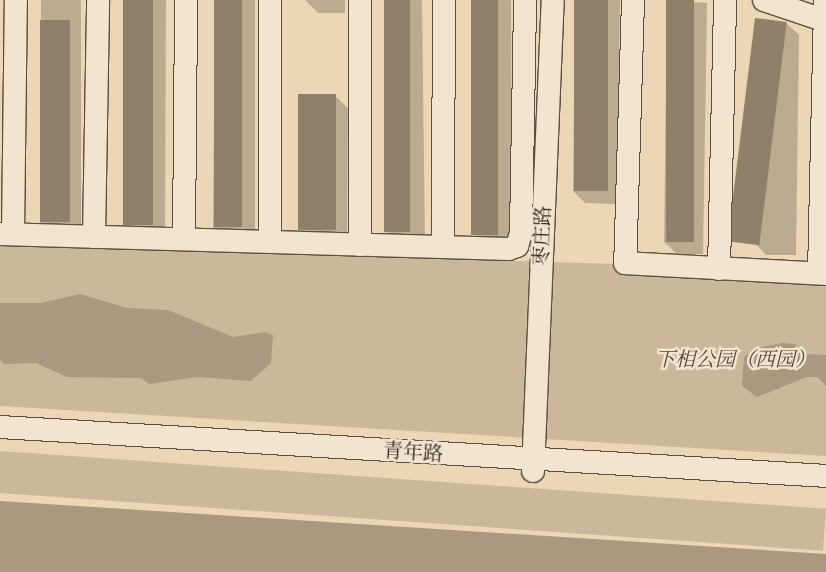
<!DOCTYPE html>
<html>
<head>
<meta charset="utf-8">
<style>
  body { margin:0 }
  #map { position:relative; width:826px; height:572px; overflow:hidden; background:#ebd6b5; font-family:"IM FELL DW Pica","Noto Serif SC",serif }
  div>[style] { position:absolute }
  .green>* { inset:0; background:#cbb89a; transform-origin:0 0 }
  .water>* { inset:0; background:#aa9980 }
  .shadow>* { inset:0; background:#0003 }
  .building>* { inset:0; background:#90806a; transform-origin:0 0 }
  .roads { filter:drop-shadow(1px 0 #5c5040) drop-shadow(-1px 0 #5c5040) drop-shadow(0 1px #5c5040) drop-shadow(0 -1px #5c5040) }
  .minor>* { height:22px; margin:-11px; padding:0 11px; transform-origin:11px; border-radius:11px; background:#f2e4cf }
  span { translate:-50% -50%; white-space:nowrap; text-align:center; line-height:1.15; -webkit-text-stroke:5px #f2e4cf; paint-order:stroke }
  .street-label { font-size:20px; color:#2d2319 }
  .park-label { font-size:20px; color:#544839; font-style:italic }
</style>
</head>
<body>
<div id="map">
  <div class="green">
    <div style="clip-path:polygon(0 246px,826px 270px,826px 456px,0 406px)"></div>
    <div style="left:0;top:451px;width:828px;height:42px;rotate:4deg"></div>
  </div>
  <div class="water">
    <div style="clip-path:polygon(80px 294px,127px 308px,168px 310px,233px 337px,265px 332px,273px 335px,271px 363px,251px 381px,197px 377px,149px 384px,141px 378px,67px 377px,36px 363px,4px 364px,0 360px,0 303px,41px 303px)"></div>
    <div style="clip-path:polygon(782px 343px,795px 344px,805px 354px,826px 355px,826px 386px,818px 377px,807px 377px,757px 397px,742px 386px,744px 357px,757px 348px)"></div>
    <div style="clip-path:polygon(0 501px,826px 554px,826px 572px,0 572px)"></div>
  </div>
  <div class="shadow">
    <div style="clip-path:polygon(41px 0,81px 0,81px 235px,53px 234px,40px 222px)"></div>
    <div style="clip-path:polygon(126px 0,166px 0,165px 237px,139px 237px,127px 224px)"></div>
    <div style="clip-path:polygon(215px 0,255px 0,255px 240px,226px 239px,213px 227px)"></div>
    <div style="clip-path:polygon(305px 0,345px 0,345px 13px,318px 13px)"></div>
    <div style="clip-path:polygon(387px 0,422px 0,425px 245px,401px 244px,388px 232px)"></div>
    <div style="clip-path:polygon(473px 0,511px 0,512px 248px,486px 247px,473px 234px)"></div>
    <div style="clip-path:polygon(575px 0,620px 0,617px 204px,585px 203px,573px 191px)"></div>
    <div style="clip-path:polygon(667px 0,707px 3px,703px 254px,677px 254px,664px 242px)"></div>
    <div style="clip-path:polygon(786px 23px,799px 35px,796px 255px,766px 255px,754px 242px)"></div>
    <div style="clip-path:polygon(335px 96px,348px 108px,347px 243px,311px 242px,299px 229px)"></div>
  </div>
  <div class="building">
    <div style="left:123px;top:0;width:30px;height:225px"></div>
    <div style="left:214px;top:0;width:28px;height:227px"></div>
    <div style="left:384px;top:0;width:26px;height:232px"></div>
    <div style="left:471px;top:0;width:27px;height:235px"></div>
    <div style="left:574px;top:0;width:34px;height:191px"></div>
    <div style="left:666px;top:0;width:28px;height:242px"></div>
    <div style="left:755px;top:18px;width:32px;height:225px;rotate:7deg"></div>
    <div style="left:40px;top:20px;width:30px;height:202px"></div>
    <div style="left:298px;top:94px;width:38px;height:136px"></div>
  </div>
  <div class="roads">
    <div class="minor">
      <div style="left:270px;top:0;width:242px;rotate:90deg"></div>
      <div style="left:633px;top:0;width:263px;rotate:91.7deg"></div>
      <div style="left:625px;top:263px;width:201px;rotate:3.1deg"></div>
      <div style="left:764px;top:0;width:65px;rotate:18.7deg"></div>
      <div style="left:0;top:234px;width:509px;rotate:1.69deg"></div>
      <div style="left:509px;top:249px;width:9px;rotate:-21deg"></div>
      <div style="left:517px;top:246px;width:14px;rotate:-73deg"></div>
      <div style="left:521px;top:233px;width:233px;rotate:-89deg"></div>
      <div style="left:13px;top:234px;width:234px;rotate:-89.3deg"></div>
      <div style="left:94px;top:237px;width:237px;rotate:-89deg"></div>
      <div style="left:184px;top:239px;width:239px;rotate:-89.5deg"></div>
      <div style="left:360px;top:245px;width:245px;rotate:-90deg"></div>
      <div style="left:443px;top:247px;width:247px;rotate:-89.8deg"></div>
      <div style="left:719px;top:269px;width:269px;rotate:-88.7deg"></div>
      <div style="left:819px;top:273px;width:273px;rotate:-88.7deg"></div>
      <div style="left:0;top:427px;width:827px;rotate:3.39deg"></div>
      <div style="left:533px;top:471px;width:471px;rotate:-87.6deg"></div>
    </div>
  </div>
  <div class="street-label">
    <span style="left:543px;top:236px;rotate:-88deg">枣庄路</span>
    <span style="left:413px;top:453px;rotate:4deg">青年路</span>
  </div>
  <div class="park-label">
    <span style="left:735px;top:360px">下相公园（西园）</span>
  </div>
</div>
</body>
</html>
